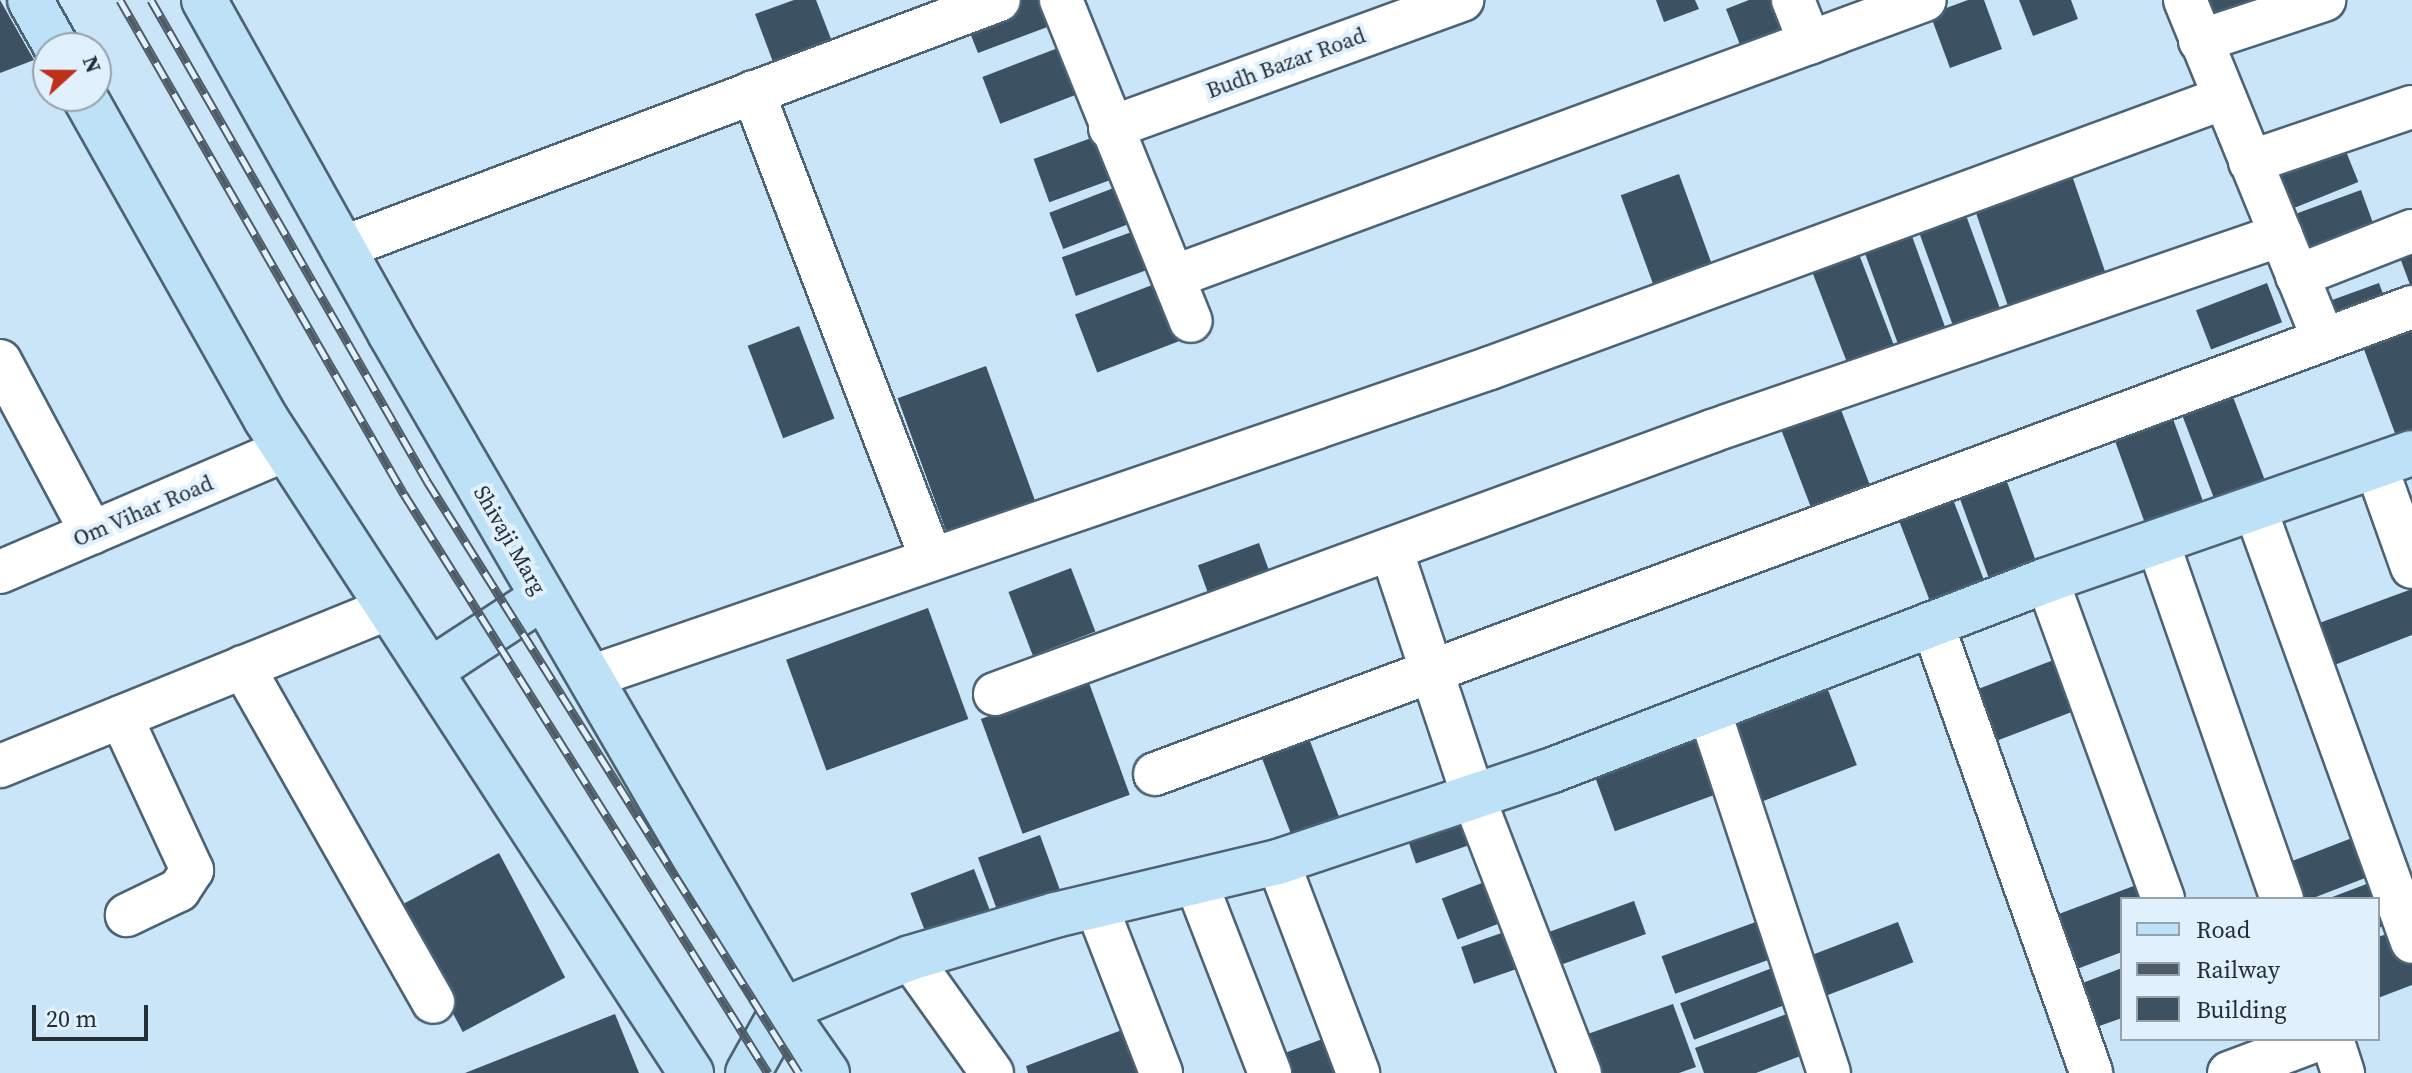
<!DOCTYPE html>
<html>
<head>
<meta charset="utf-8">
<style>
  body { margin:0 }
  #map { position:relative; width:2412px; height:1073px; overflow:hidden; background:#cae4f8; font-family:"Source Serif 4",serif }
  div>[style] { position:absolute }
  .building>* { inset:0; background:#3c5263; transform-origin:0 0 }
  .roads { filter:drop-shadow(2px 0 #4c6374) drop-shadow(-2px 0 #4c6374) drop-shadow(0 2px #4c6374) drop-shadow(0 -2px #4c6374) }
  .street>* { height:42px; margin:-21px; padding:0 21px; transform-origin:21px; border-radius:21px; background:#fff }
  .secondary>* { height:44px; margin:-22px; padding:0 22px; transform-origin:22px; border-radius:22px; background:#bde1f6 }
  .rail>* { height:9px; margin-top:-4.5px; transform-origin:0; background:repeating-linear-gradient(90deg,#e0f0fc 0 18px,#4e5c67 0 36px); box-sizing:border-box; border-block:2px solid #4e5c67 }
  span { translate:-50% -50%; white-space:nowrap; text-align:center; line-height:1.15; -webkit-text-stroke:8px #e0f0fc; paint-order:stroke }
  .street-label { font-size:22px; color:#242e35 }
  .legend { position:absolute; left:2120px; top:897px; width:260px; height:144px; box-sizing:border-box; background:#e0f0fc; border:2px solid #95a2ac; margin:0; padding:10px 14px; list-style:none; font-size:24px; color:#242e35 }
  .legend li { display:flex; align-items:center; gap:16px; height:40px }
  .legend b { width:40px; border:2px solid #95a2ac }
  .north { position:absolute; left:32px; top:32px; width:80px; height:80px; box-sizing:border-box; background:#e0f0fc; border:2px solid #95a2ac; border-radius:50%; rotate:69deg; font-size:22px; font-weight:700; line-height:32px; text-align:center; color:#242e35 }
  .north::after { content:''; display:block; margin:auto; width:28px; height:36px; background:#bd311c; clip-path:polygon(50% 0,100% 100%,50% 72%,0 100%) }
  .scale { position:absolute; left:32px; top:1005px; width:116px; height:36px; box-sizing:border-box; border:4px solid #242e35; border-top:0; padding-left:10px; font-size:24px; line-height:28px; white-space:nowrap; color:#242e35; -webkit-text-stroke:6px #e0f0fc; paint-order:stroke }
</style>
</head>
<body>
<div id="map">
  <div class="building">
    <div style="clip-path:polygon(0 0,34px 60px,0 73px)"></div>
    <div style="clip-path:polygon(794px 0,816px 0,838px 57px,779px 78px,755px 14px)"></div>
    <div style="clip-path:polygon(1018px 0,1050px 0,1058px 23px,978px 53px,965px 20px)"></div>
    <div style="clip-path:polygon(1656px 0,1695px 0,1699px 9px,1664px 22px)"></div>
    <div style="clip-path:polygon(1749px 0,1788px 0,1803px 38px,1746px 60px,1726px 9px)"></div>
    <div style="clip-path:polygon(1968px 0,1984px 0,2002px 49px,1950px 68px,1930px 14px)"></div>
    <div style="clip-path:polygon(2019px 0,2071px 0,2078px 19px,2033px 36px)"></div>
    <div style="clip-path:polygon(2204px 0,2267px 0,2215px 29px)"></div>
    <div style="left:1058px;top:48px;width:50px;height:81px;rotate:69deg"></div>
    <div style="left:1105px;top:133px;width:46px;height:76px;rotate:70deg"></div>
    <div style="left:2343px;top:144px;width:41px;height:74px;rotate:68deg"></div>
    <div style="left:2067px;top:161px;width:124px;height:103px;rotate:71deg"></div>
    <div style="left:1679px;top:174px;width:98px;height:62px;rotate:70deg"></div>
    <div style="left:1124px;top:184px;width:39px;height:80px;rotate:69deg"></div>
    <div style="left:2361px;top:190px;width:46px;height:78px;rotate:70deg"></div>
    <div style="left:1963px;top:207px;width:111px;height:50px;rotate:70deg"></div>
    <div style="left:1909px;top:228px;width:110px;height:50px;rotate:70deg"></div>
    <div style="left:1137px;top:230px;width:41px;height:80px;rotate:70deg"></div>
    <div style="clip-path:polygon(2412px 241px,2412px 290px,2396px 247px)"></div>
    <div style="left:1857px;top:249px;width:110px;height:50px;rotate:69deg"></div>
    <div style="left:1160px;top:282px;width:62px;height:91px;rotate:69deg"></div>
    <div style="left:2267px;top:283px;width:42px;height:76px;rotate:69deg"></div>
    <div style="left:2379px;top:283px;width:29px;height:63px;rotate:70deg"></div>
    <div style="clip-path:polygon(2412px 313px,2412px 430px,2396px 436px,2358px 333px)"></div>
    <div style="left:799px;top:326px;width:99px;height:55px;rotate:69deg"></div>
    <div style="left:986px;top:366px;width:155px;height:94px;rotate:70deg"></div>
    <div style="left:2228px;top:384px;width:103px;height:54px;rotate:69deg"></div>
    <div style="left:1838px;top:402px;width:102px;height:63px;rotate:69deg"></div>
    <div style="left:2169px;top:408px;width:106px;height:62px;rotate:70deg"></div>
    <div style="left:2002px;top:468px;width:107px;height:50px;rotate:70deg"></div>
    <div style="left:1949px;top:489px;width:102px;height:58px;rotate:69deg"></div>
    <div style="left:1259px;top:543px;width:47px;height:65px;rotate:70deg"></div>
    <div style="left:1071px;top:568px;width:68px;height:67px;rotate:69deg"></div>
    <div style="clip-path:polygon(2412px 589px,2412px 635px,2319px 671px,2303px 629px)"></div>
    <div style="left:928px;top:608px;width:118px;height:151px;rotate:70deg"></div>
    <div style="left:2072px;top:653px;width:55px;height:122px;rotate:69deg"></div>
    <div style="left:1088px;top:680px;width:122px;height:114px;rotate:70deg"></div>
    <div style="left:1825px;top:682px;width:89px;height:109px;rotate:69deg"></div>
    <div style="left:1705px;top:725px;width:69px;height:121px;rotate:70deg"></div>
    <div style="left:1305px;top:728px;width:103px;height:51px;rotate:69deg"></div>
    <div style="left:1472px;top:805px;width:37px;height:72px;rotate:71deg"></div>
    <div style="left:2365px;top:833px;width:42px;height:80px;rotate:69deg"></div>
    <div style="left:1040px;top:835px;width:64px;height:66px;rotate:70deg"></div>
    <div style="left:499px;top:853px;width:141px;height:116px;rotate:62deg"></div>
    <div style="left:974px;top:869px;width:57px;height:68px;rotate:69deg"></div>
    <div style="clip-path:polygon(2385px 877px,2402px 919px,2378px 928px,2378px 899px,2327px 899px)"></div>
    <div style="left:1495px;top:878px;width:44px;height:57px;rotate:69deg"></div>
    <div style="clip-path:polygon(2147px 881px,2154px 899px,2122px 899px,2122px 952px,2069px 972px,2048px 918px)"></div>
    <div style="left:1634px;top:901px;width:35px;height:100px;rotate:70deg"></div>
    <div style="left:1764px;top:919px;width:40px;height:109px;rotate:70deg"></div>
    <div style="left:1898px;top:922px;width:43px;height:100px;rotate:69deg"></div>
    <div style="left:1516px;top:928px;width:39px;height:58px;rotate:71deg"></div>
    <div style="clip-path:polygon(2404px 928px,2412px 948px,2412px 985px,2378px 998px,2378px 937px)"></div>
    <div style="left:1780px;top:965px;width:39px;height:107px;rotate:69deg"></div>
    <div style="clip-path:polygon(2122px 968px,2122px 1018px,2088px 1030px,2072px 987px)"></div>
    <div style="clip-path:polygon(1673px 1004px,1696px 1067px,1679px 1073px,1595px 1073px,1582px 1036px)"></div>
    <div style="clip-path:polygon(1795px 1011px,1811px 1052px,1756px 1073px,1704px 1073px,1695px 1048px)"></div>
    <div style="clip-path:polygon(615px 1014px,639px 1073px,465px 1073px)"></div>
    <div style="clip-path:polygon(1130px 1027px,1143px 1073px,1028px 1073px,1026px 1066px)"></div>
    <div style="clip-path:polygon(1336px 1034px,1343px 1073px,1279px 1073px,1274px 1057px)"></div>
  </div>
  <div class="roads">
    <div class="street">
      <div style="left:1061px;top:0;width:346px;rotate:68deg"></div>
      <div style="left:1793px;top:0;width:46px;rotate:68.4deg"></div>
      <div style="left:2185px;top:0;width:367px;rotate:67.8deg"></div>
      <div style="left:2200px;top:41px;width:131px;rotate:-18.3deg"></div>
      <div style="left:753px;top:92px;width:499px;rotate:69.1deg"></div>
      <div style="left:1110px;top:128px;width:375px;rotate:-20deg"></div>
      <div style="left:2250px;top:162px;width:171px;rotate:-18.8deg"></div>
      <div style="left:342px;top:248px;width:702px;rotate:-20.68deg"></div>
      <div style="left:2297px;top:276px;width:123px;rotate:-21.4deg"></div>
      <div style="left:1173px;top:277px;width:801px;rotate:-20.22deg"></div>
      <div style="left:0;top:361px;width:195px;rotate:61.9deg"></div>
      <div style="left:2376px;top:466px;width:107px;rotate:70.4deg"></div>
      <div style="left:2256px;top:511px;width:458px;rotate:70.1deg"></div>
      <div style="left:2158px;top:543px;width:377px;rotate:70.8deg"></div>
      <div style="left:1391px;top:549px;width:260px;rotate:71.6deg"></div>
      <div style="left:1473px;top:796px;width:297px;rotate:68.9deg"></div>
      <div style="left:0;top:572px;width:312px;rotate:-23.2deg"></div>
      <div style="left:2047px;top:580px;width:339px;rotate:70deg"></div>
      <div style="left:1932px;top:623px;width:477px;rotate:70.5deg"></div>
      <div style="left:243px;top:667px;width:385px;rotate:60.4deg"></div>
      <div style="left:590px;top:677px;width:952px;rotate:-18.95deg"></div>
      <div style="left:1490px;top:368px;width:782px;rotate:-20.2deg"></div>
      <div style="left:995px;top:694px;width:764px;rotate:-20.14deg"></div>
      <div style="left:1712px;top:431px;width:602px;rotate:-19.01deg"></div>
      <div style="left:1709px;top:710px;width:382px;rotate:71.7deg"></div>
      <div style="left:121px;top:717px;width:169px;rotate:65.1deg"></div>
      <div style="left:192px;top:870px;width:24px;rotate:123deg"></div>
      <div style="left:179px;top:890px;width:58px;rotate:154.3deg"></div>
      <div style="left:0;top:766px;width:420px;rotate:-22.1deg"></div>
      <div style="left:1155px;top:774px;width:1341px;rotate:-20.38deg"></div>
      <div style="left:1278px;top:862px;width:226px;rotate:69.2deg"></div>
      <div style="left:1197px;top:885px;width:202px;rotate:68.8deg"></div>
      <div style="left:1096px;top:905px;width:180px;rotate:68.8deg"></div>
      <div style="left:910px;top:958px;width:141px;rotate:54.5deg"></div>
      <div style="left:2332px;top:1039px;width:36px;rotate:72deg"></div>
      <div style="left:2229px;top:1073px;width:96px;rotate:-20.7deg"></div>
    </div>
    <div class="secondary">
      <div style="left:30px;top:0;width:55px;rotate:60.6deg"></div>
      <div style="left:204px;top:0;width:381px;rotate:60.8deg"></div>
      <div style="left:390px;top:333px;width:783px;rotate:59.86deg"></div>
      <div style="left:783px;top:1010px;width:77px;rotate:55.1deg"></div>
      <div style="left:84px;top:96px;width:371px;rotate:60.6deg"></div>
      <div style="left:266px;top:419px;width:780px;rotate:56.98deg"></div>
      <div style="left:430px;top:671px;width:135px;rotate:-33.2deg"></div>
      <div style="left:748px;top:1073px;width:72px;rotate:-60.9deg"></div>
      <div style="left:783px;top:1010px;width:137px;rotate:-22.3deg"></div>
      <div style="left:910px;top:958px;width:151px;rotate:-16.5deg"></div>
      <div style="left:1055px;top:915px;width:229px;rotate:-13.4deg"></div>
      <div style="left:1278px;top:862px;width:287px;rotate:-18.5deg"></div>
      <div style="left:1550px;top:771px;width:532px;rotate:-21.02deg"></div>
      <div style="left:2047px;top:580px;width:386px;rotate:-19.2deg"></div>
    </div>
  </div>
  <div class="rail">
    <div style="left:120px;top:0;width:570px;rotate:60.11deg"></div>
    <div style="left:404px;top:494px;width:684px;rotate:57.84deg"></div>
    <div style="left:151px;top:0;width:555px;rotate:60.15deg"></div>
    <div style="left:427px;top:481px;width:699px;rotate:57.86deg"></div>
  </div>
  <div class="street-label">
    <span style="left:1286px;top:63px;rotate:-20deg">Budh Bazar Road</span>
    <span style="left:143px;top:511px;rotate:-23deg">Om Vihar Road</span>
    <span style="left:510px;top:540px;rotate:60deg">Shivaji Marg</span>
  </div>
  <ul class="legend">
  <li><b style="height:10px;background:#bde1f6"></b>Road</li>
  <li><b style="height:10px;background:#4e5c67"></b>Railway</li>
  <li><b style="height:22px;background:#3c5263"></b>Building</li>
  </ul>
  <div class="north">N</div>
  <div class="scale">20 m</div>
</div>
</body>
</html>
